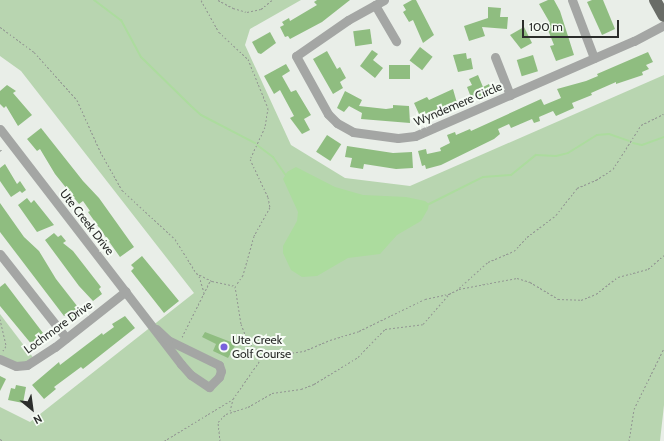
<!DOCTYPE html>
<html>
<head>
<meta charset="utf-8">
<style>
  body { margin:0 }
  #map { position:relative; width:664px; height:441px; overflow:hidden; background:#e9eee8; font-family:Cabin,sans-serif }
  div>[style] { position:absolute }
  .green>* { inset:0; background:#b8d5b0 }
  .water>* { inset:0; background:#acdc9e }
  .stream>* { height:2px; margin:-1px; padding:0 1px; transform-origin:1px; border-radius:1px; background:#acdc9e }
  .building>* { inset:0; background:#8fbd80; transform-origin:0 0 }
  .path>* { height:1px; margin-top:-0.5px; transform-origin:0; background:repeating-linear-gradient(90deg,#929692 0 2px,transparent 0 4px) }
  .minor>* { height:9px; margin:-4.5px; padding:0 4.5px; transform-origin:4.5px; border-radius:4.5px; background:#a4a6a4 }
  .major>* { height:12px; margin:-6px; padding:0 6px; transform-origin:6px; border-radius:6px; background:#696c67 }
  .dots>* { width:11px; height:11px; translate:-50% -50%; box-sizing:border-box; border:2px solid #f6fcf5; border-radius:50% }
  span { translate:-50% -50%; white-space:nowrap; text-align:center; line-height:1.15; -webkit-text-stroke:4px #f6fcf5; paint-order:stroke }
  .street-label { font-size:12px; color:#2b2d2b }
  .poi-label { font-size:12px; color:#2b2d2b }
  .left { translate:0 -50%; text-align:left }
  .north { position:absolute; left:12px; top:389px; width:40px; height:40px; -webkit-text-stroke:3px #f6fcf5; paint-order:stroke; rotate:151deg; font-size:11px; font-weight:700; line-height:16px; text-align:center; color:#2b2d2b }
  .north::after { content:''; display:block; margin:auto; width:14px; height:18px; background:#2b2d2b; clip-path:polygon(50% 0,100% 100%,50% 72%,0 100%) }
  .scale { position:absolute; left:522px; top:20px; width:97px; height:18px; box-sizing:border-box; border:2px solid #2b2d2b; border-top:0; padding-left:5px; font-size:12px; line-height:14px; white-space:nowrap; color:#2b2d2b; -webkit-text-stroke:3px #f6fcf5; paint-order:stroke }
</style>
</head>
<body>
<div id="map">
  <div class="green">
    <div style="clip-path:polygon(0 0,301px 0,250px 29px,245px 45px,291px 145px,345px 178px,410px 186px,664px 75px,664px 405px,660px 441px,0 441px,0 407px,30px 422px,194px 293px,21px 71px,0 56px)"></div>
    <div style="clip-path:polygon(0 314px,35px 360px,27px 365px,0 359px)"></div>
  </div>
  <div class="water">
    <div style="clip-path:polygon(296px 167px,335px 187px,363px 195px,406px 197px,425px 201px,429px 204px,428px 209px,421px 221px,397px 235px,380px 254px,348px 258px,317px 276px,302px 277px,291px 270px,283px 253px,283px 246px,297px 221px,298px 212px,283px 179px,287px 172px)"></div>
  </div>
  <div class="stream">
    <div style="left:94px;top:0;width:34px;rotate:37deg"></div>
    <div style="left:121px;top:20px;width:42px;rotate:61.6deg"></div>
    <div style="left:141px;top:57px;width:70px;rotate:44.4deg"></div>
    <div style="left:191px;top:106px;width:13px;rotate:42deg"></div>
    <div style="left:201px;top:115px;width:61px;rotate:27.4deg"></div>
    <div style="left:633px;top:143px;width:9px;rotate:13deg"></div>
    <div style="left:642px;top:145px;width:23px;rotate:-20deg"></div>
    <div style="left:257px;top:145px;width:20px;rotate:37deg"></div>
    <div style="left:273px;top:157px;width:21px;rotate:55deg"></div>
    <div style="left:429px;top:204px;width:60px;rotate:-26.6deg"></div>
    <div style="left:483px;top:177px;width:28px;rotate:-4deg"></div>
    <div style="left:511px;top:175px;width:32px;rotate:-39deg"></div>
    <div style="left:536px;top:155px;width:20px;rotate:3deg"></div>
    <div style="left:556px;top:156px;width:12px;rotate:-14deg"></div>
    <div style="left:568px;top:153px;width:34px;rotate:-32deg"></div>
    <div style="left:597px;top:135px;width:12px;rotate:-5deg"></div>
    <div style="left:609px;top:134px;width:21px;rotate:19deg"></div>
  </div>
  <div class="building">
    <div style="clip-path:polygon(317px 0,350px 0,322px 22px,290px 39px,288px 36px,285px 37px,280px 27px,284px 25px,282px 22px,289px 18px,290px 21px,317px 5px,314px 2px)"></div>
    <div style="clip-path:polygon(412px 0,416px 0,434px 35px,423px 43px,413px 20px,409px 22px,403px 12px,406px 10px,403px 5px)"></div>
    <div style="clip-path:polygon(548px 0,554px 0,560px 11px,574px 55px,556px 61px,550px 46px,554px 45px,546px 25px,550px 23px,539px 4px)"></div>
    <div style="clip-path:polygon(592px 0,603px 0,615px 29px,602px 35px,587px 2px)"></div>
    <div style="clip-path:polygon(488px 7px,501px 8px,500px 17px,508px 17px,507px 29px,482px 27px,485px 36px,469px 41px,464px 26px,488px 18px)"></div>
    <div style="clip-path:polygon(524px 27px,532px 43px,521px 49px,510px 35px)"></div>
    <div style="left:370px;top:29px;width:15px;height:17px;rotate:82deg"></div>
    <div style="clip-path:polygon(270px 32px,276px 43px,261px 54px,258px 53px,252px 42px)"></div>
    <div style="left:420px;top:47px;width:16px;height:17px;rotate:38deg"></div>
    <div style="clip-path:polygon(372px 50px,378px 54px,373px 60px,383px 68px,375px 78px,360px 66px)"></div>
    <div style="clip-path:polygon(327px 51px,337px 69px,340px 67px,346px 78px,340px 82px,343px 88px,333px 94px,313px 59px)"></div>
    <div style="clip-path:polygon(648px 52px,653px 62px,646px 65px,649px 69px,642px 72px,643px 75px,616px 84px,616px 82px,591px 93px,592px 95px,572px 103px,574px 108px,556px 116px,553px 111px,539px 117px,540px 121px,534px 123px,532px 119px,511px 128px,509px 124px,498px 129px,500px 134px,494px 139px,441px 165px,426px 169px,425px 165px,422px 166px,418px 151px,426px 149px,427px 154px,441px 151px,440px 148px,450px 143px,447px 135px,455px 132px,456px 135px,470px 129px,471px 131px,541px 99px,544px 105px,561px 98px,557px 89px,586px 81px,598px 76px,597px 74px)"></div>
    <div style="clip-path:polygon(466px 53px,467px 59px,471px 58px,473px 69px,458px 72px,453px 55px)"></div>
    <div style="left:533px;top:55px;width:17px;height:17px;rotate:73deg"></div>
    <div style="clip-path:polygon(286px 64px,290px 71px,282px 76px,291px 92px,296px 90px,311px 115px,304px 119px,310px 130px,302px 134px,290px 118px,294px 116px,280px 90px,274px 94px,264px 76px)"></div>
    <div style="left:410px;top:65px;width:14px;height:21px;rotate:90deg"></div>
    <div style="clip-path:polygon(478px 75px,483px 87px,489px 84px,492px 92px,472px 100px,467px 87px,472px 85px,469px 79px)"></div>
    <div style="clip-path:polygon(7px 85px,16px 91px,13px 93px,32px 115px,18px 126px,6px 106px,4px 108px,0 104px,0 91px)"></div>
    <div style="clip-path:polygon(453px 89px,457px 103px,425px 118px,423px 113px,419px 114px,414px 103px,427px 97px,429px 100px)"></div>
    <div style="clip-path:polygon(345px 91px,362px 100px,359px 106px,386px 109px,393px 108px,393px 105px,409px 106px,410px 123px,361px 119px,362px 113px,349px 106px,344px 112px,337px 108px)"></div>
    <div style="clip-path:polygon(41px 128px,83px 181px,99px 198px,134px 247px,120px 257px,88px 212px,90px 211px,83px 201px,79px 204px,55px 174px,40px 149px,37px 151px,27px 139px)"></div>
    <div style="left:327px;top:135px;width:17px;height:20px;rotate:33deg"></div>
    <div style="clip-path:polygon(347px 146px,393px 153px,412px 152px,413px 168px,396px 169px,364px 164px,363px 169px,350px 167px,352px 158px,345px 157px)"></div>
    <div style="clip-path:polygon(5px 164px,17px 184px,20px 181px,26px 190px,22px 193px,20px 191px,11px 197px,0 181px,0 168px)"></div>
    <div style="clip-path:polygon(27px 198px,31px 203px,34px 200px,54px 225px,37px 232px,18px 205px)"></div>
    <div style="clip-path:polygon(0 203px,24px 237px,39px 251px,56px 279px,81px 311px,72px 318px,68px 313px,64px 316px,0 232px)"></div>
    <div style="clip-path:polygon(54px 233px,58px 237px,61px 235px,66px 241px,63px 243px,73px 251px,101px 287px,99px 289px,102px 294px,93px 301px,79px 286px,45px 240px)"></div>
    <div style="clip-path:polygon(142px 256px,179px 301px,164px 313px,131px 271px,134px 268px,131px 265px)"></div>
    <div style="clip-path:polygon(5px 283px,43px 333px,40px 335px,43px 339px,33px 346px,0 306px,0 287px)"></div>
    <div style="clip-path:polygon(125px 316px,135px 328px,83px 369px,81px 367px,54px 387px,56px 389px,44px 399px,32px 385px,59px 362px,60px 365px,102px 333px,103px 335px,114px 327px,112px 324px)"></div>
    <div style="clip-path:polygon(205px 332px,236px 344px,228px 358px,213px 351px,216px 344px,202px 337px)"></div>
    <div style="clip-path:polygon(0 376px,6px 379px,0 391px)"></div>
    <div style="clip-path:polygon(16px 385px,26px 387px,23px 403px,8px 400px,11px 388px,15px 389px)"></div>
  </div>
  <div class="path">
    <div style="left:201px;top:0;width:37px;rotate:61deg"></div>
    <div style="left:219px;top:32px;width:40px;rotate:43deg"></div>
    <div style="left:248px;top:59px;width:53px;rotate:67.8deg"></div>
    <div style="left:268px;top:108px;width:19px;rotate:99deg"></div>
    <div style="left:265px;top:127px;width:35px;rotate:115deg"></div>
    <div style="left:250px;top:159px;width:42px;rotate:64.7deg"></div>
    <div style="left:268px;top:197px;width:10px;rotate:79deg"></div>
    <div style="left:270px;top:207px;width:33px;rotate:119deg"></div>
    <div style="left:254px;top:236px;width:41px;rotate:105.8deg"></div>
    <div style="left:243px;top:275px;width:12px;rotate:125deg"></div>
    <div style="left:218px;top:0;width:17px;rotate:28deg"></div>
    <div style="left:233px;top:8px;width:15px;rotate:16deg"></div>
    <div style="left:247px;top:12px;width:14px;rotate:-12deg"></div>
    <div style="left:261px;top:9px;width:14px;rotate:-39deg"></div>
    <div style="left:0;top:27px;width:42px;rotate:36.3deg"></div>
    <div style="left:34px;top:52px;width:64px;rotate:48.1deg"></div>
    <div style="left:77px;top:100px;width:56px;rotate:65.7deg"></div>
    <div style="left:100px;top:151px;width:45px;rotate:60.6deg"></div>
    <div style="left:122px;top:190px;width:72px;rotate:42.8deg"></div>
    <div style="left:175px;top:239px;width:40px;rotate:58deg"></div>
    <div style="left:196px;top:273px;width:18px;rotate:27deg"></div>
    <div style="left:212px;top:281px;width:24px;rotate:12deg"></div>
    <div style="left:235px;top:286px;width:38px;rotate:81deg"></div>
    <div style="left:241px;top:324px;width:18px;rotate:68deg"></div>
    <div style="left:248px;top:341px;width:11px;rotate:45deg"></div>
    <div style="left:256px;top:349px;width:21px;rotate:17deg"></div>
    <div style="left:276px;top:355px;width:28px;rotate:-8deg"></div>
    <div style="left:304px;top:351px;width:28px;rotate:-23deg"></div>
    <div style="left:330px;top:340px;width:30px;rotate:-17deg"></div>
    <div style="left:359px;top:331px;width:73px;rotate:-25.9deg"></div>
    <div style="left:425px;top:299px;width:25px;rotate:-12deg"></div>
    <div style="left:0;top:151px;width:4px;rotate:-45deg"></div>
    <div style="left:199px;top:276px;width:17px;rotate:73deg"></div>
    <div style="left:459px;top:288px;width:39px;rotate:-42deg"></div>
    <div style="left:488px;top:262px;width:28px;rotate:-23deg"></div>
    <div style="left:514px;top:251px;width:19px;rotate:-47deg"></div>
    <div style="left:527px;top:237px;width:36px;rotate:-37deg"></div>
    <div style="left:556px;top:215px;width:34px;rotate:-52deg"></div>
    <div style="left:577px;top:188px;width:21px;rotate:-23deg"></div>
    <div style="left:596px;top:180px;width:20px;rotate:-33deg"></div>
    <div style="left:613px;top:169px;width:52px;rotate:-57.5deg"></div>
    <div style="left:641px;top:125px;width:25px;rotate:-26deg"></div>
    <div style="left:0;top:319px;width:28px;rotate:77deg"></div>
    <div style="left:6px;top:346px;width:7px;rotate:124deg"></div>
    <div style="left:182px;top:337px;width:63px;rotate:-63.4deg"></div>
    <div style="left:230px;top:411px;width:12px;rotate:-76deg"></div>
    <div style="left:233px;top:399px;width:56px;rotate:-55.2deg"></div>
    <div style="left:0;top:439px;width:4px;rotate:34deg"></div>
    <div style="left:164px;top:441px;width:81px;rotate:-31.3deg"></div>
    <div style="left:220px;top:441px;width:19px;rotate:-96deg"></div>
    <div style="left:218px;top:422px;width:11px;rotate:-45deg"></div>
    <div style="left:226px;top:414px;width:23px;rotate:-18deg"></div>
    <div style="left:248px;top:407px;width:28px;rotate:-30deg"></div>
    <div style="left:272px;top:393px;width:29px;rotate:-8deg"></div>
    <div style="left:301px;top:389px;width:14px;rotate:-21deg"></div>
    <div style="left:314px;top:384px;width:52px;rotate:-31.5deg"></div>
    <div style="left:358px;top:357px;width:39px;rotate:-46deg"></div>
    <div style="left:385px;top:329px;width:38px;rotate:-7deg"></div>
    <div style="left:423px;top:324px;width:40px;rotate:-49deg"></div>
    <div style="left:449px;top:294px;width:11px;rotate:-27deg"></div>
    <div style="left:459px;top:289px;width:59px;rotate:-10.7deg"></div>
    <div style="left:517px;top:278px;width:14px;rotate:17deg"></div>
    <div style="left:530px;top:282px;width:33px;rotate:31deg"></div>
    <div style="left:558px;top:299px;width:23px;rotate:2deg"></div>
    <div style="left:581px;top:300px;width:16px;rotate:-22deg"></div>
    <div style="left:596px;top:294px;width:28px;rotate:-38deg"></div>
    <div style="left:618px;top:277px;width:31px;rotate:-15deg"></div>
    <div style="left:648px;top:269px;width:21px;rotate:-41deg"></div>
    <div style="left:629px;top:441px;width:32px;rotate:-81deg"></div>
    <div style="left:634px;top:409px;width:68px;rotate:-63.8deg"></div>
  </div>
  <div class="minor">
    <div style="left:384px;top:0;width:41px;rotate:150.9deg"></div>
    <div style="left:348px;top:20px;width:63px;rotate:145.3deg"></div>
    <div style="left:296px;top:56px;width:66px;rotate:61.1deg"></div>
    <div style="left:328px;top:114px;width:13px;rotate:45deg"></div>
    <div style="left:337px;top:123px;width:18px;rotate:29deg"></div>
    <div style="left:353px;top:132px;width:45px;rotate:7.6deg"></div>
    <div style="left:398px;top:138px;width:17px;rotate:-7deg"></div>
    <div style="left:415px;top:136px;width:239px;rotate:-23.5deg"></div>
    <div style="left:634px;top:41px;width:34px;rotate:-28deg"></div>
    <div style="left:572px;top:0;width:62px;rotate:69.2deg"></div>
    <div style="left:375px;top:5px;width:42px;rotate:59.7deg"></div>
    <div style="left:495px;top:57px;width:41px;rotate:68.5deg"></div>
    <div style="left:0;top:129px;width:297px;rotate:52.4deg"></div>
    <div style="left:181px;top:364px;width:15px;rotate:48deg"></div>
    <div style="left:191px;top:375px;width:22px;rotate:34deg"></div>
    <div style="left:209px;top:387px;width:14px;rotate:-45deg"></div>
    <div style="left:219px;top:377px;width:6px;rotate:-72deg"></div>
    <div style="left:221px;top:371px;width:6px;rotate:-108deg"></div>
    <div style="left:219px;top:365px;width:57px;rotate:-153.9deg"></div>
    <div style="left:168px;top:340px;width:16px;rotate:-137deg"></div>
    <div style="left:0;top:254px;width:107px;rotate:51.8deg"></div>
    <div style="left:0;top:359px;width:17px;rotate:24deg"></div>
    <div style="left:16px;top:366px;width:11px;rotate:-5deg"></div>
    <div style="left:27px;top:365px;width:33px;rotate:-33deg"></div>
    <div style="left:55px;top:347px;width:90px;rotate:-38.3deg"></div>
  </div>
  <div class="major">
    <div style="left:655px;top:0;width:18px;rotate:61deg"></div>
  </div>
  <div class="dots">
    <div style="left:224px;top:347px;background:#7961dc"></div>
  </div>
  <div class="street-label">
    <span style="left:458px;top:104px;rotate:-23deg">Wyndemere Circle</span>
    <span style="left:87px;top:222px;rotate:52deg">Ute Creek Drive</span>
    <span style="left:58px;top:327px;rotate:-36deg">Lochmore Drive</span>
  </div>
  <div class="poi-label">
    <span class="left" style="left:232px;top:347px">Ute Creek<br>Golf Course</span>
  </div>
  <div class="north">N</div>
  <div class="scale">100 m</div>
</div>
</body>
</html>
